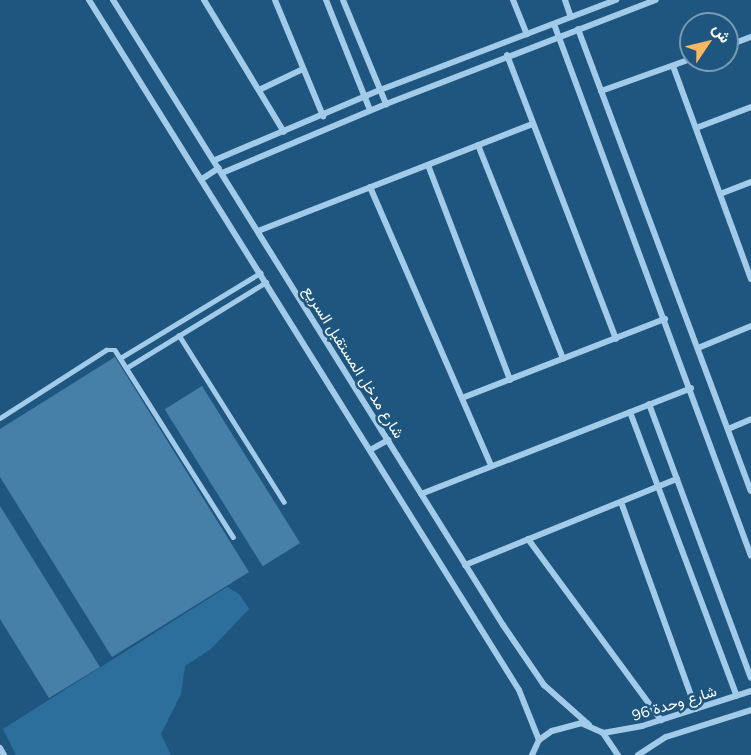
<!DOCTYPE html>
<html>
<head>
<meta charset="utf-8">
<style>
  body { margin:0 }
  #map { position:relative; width:751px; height:755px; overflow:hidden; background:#1e567f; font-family:Mulish,Vazirmatn,sans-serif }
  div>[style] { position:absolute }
  .green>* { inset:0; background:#2d6f9c }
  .building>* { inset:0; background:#4680a9; transform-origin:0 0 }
  .lane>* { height:4.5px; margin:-2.25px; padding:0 2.25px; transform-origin:2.25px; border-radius:2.25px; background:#a2cbe9 }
  .street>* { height:6px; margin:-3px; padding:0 3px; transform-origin:3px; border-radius:3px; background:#a2cbe9 }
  span { translate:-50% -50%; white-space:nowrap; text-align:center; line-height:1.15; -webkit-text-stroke:5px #1e567f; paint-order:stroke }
  .street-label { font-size:15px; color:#fff }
  .north { position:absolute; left:679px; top:12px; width:60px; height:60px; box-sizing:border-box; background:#1e567f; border:2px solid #789ab2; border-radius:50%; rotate:55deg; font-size:16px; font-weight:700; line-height:24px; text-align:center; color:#fff }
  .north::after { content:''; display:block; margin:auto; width:21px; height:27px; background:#f8b760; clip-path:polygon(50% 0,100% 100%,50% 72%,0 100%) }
</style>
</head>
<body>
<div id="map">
  <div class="green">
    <div style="clip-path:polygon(227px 587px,239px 594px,249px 609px,211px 649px,185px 666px,181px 694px,161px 734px,171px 755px,16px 755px,3px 729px)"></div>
  </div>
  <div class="building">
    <div style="clip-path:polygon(115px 357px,249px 572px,112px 657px,0 477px,0 429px)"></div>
    <div style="left:202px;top:386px;width:185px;height:44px;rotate:58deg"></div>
    <div style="clip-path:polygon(0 506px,100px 667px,49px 698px,0 619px)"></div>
  </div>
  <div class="lane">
    <div style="left:179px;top:335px;width:197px;rotate:57.8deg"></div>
    <div style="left:122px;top:357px;width:162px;rotate:-31.3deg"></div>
    <div style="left:128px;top:367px;width:162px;rotate:-31.6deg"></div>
    <div style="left:0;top:418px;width:126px;rotate:-32.7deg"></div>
    <div style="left:106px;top:350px;width:9px"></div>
    <div style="left:115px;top:350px;width:221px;rotate:57.7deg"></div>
  </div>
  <div class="street">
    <div style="left:89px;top:0;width:813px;rotate:58.07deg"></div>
    <div style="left:519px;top:690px;width:54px;rotate:68.2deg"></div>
    <div style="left:113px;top:0;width:737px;rotate:58.04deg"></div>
    <div style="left:503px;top:625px;width:73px;rotate:55.7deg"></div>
    <div style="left:544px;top:685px;width:60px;rotate:41.6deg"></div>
    <div style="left:204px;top:0;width:154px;rotate:58.8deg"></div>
    <div style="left:275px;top:0;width:126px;rotate:67.5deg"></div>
    <div style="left:326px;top:0;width:118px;rotate:68.2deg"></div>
    <div style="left:343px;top:0;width:113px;rotate:67.5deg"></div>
    <div style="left:513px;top:0;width:37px;rotate:68deg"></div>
    <div style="left:565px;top:0;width:18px;rotate:71deg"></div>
    <div style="left:554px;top:24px;width:567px;rotate:69.68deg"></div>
    <div style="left:578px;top:29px;width:493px;rotate:69.5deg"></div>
    <div style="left:727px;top:46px;width:26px;rotate:-21deg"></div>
    <div style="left:507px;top:55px;width:304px;rotate:69deg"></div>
    <div style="left:673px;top:66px;width:227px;rotate:69.9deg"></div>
    <div style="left:259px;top:90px;width:49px;rotate:-25.5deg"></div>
    <div style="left:601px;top:91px;width:96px;rotate:-19.6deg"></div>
    <div style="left:696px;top:128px;width:59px;rotate:-20.9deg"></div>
    <div style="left:478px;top:145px;width:230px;rotate:68.3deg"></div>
    <div style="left:215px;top:160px;width:179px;rotate:-23deg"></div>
    <div style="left:380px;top:90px;width:253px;rotate:-20.9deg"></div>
    <div style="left:428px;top:165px;width:230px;rotate:69.1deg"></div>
    <div style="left:222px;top:173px;width:178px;rotate:-22.8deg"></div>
    <div style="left:386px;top:104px;width:289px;rotate:-21.1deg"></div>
    <div style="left:202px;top:179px;width:20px;rotate:-33deg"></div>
    <div style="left:370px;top:187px;width:303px;rotate:66.5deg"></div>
    <div style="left:720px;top:194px;width:33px;rotate:-21deg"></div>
    <div style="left:258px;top:231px;width:295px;rotate:-21.3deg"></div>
    <div style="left:698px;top:348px;width:57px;rotate:-22.5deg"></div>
    <div style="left:462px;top:398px;width:218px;rotate:-21.3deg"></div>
    <div style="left:649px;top:404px;width:292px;rotate:69.6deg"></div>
    <div style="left:630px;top:412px;width:303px;rotate:69.4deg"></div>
    <div style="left:728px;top:429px;width:25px;rotate:-23deg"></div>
    <div style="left:370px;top:450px;width:21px;rotate:-29deg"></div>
    <div style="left:421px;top:494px;width:290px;rotate:-21.4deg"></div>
    <div style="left:621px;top:502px;width:220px;rotate:70.1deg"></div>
    <div style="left:528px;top:539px;width:225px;rotate:53.7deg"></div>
    <div style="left:465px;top:565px;width:229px;rotate:-22.1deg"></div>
    <div style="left:603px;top:733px;width:40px;rotate:-10deg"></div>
    <div style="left:642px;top:726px;width:114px;rotate:-17.8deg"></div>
    <div style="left:0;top:748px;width:8px;rotate:60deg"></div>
    <div style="left:532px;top:755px;width:17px;rotate:-65deg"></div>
    <div style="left:539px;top:740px;width:16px;rotate:-35deg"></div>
    <div style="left:552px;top:731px;width:30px;rotate:-15deg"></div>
    <div style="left:581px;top:723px;width:24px;rotate:24deg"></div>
    <div style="left:603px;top:733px;width:27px;rotate:56deg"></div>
    <div style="left:638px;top:755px;width:33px;rotate:-33deg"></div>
    <div style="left:666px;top:737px;width:89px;rotate:-17.6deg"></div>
  </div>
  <div class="street-label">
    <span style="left:354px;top:362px;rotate:58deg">شارع مدخل المستقبل السريع</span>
    <span style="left:674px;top:703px;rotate:-17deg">شارع وحدة 96</span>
  </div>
  <div class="north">ش</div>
</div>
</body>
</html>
